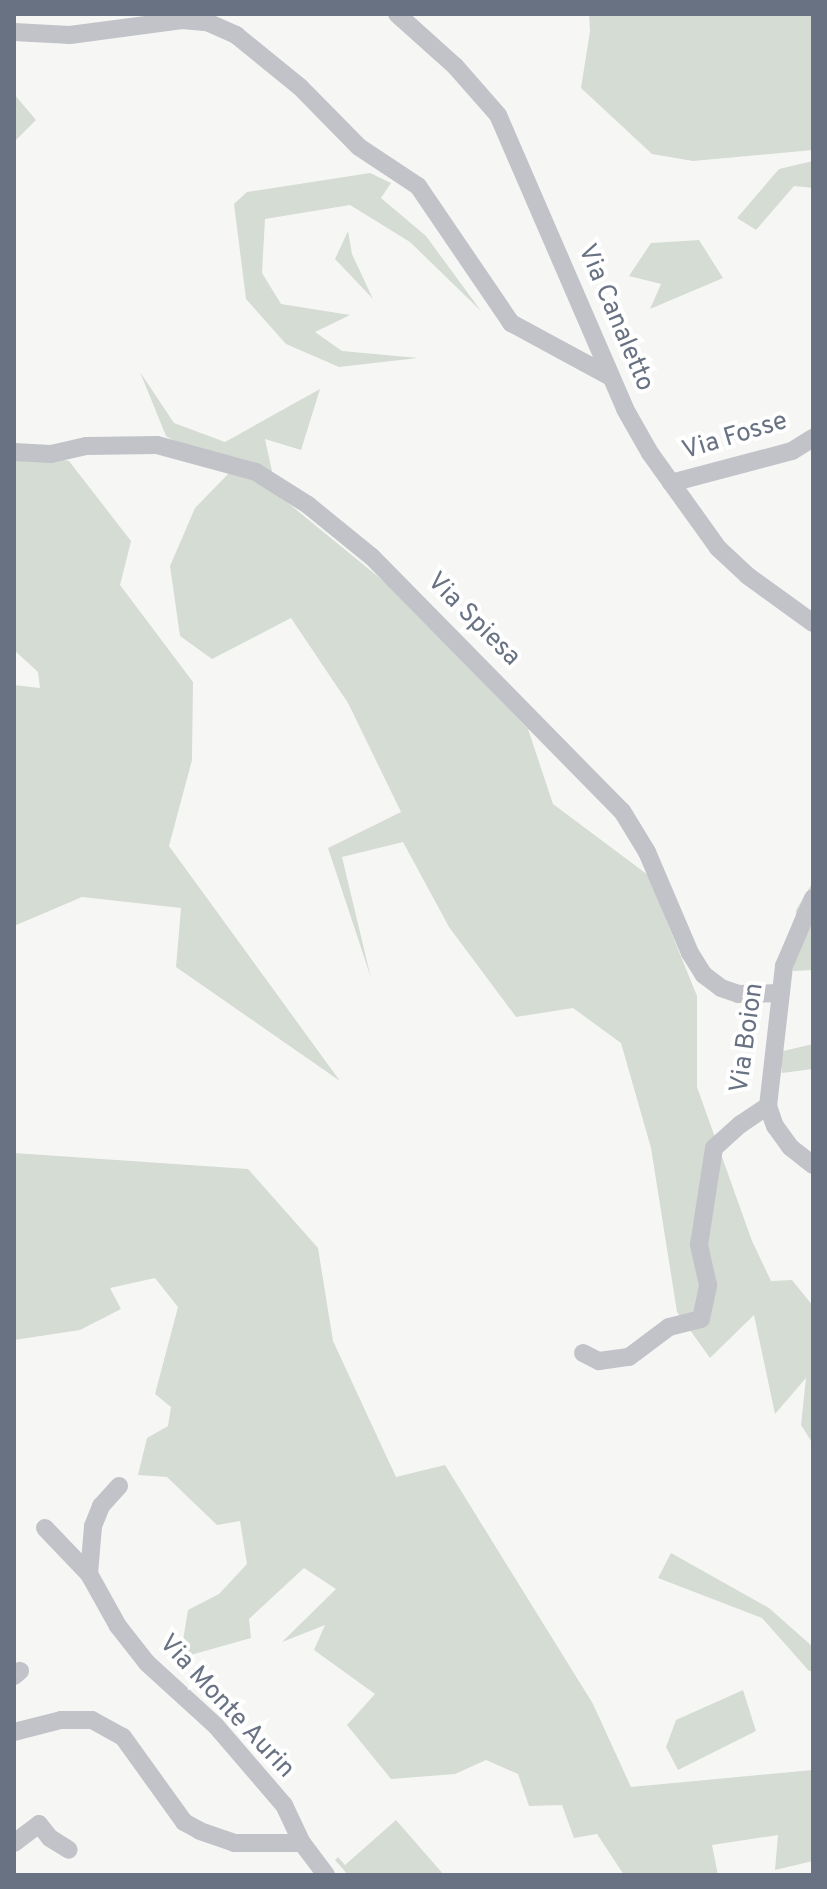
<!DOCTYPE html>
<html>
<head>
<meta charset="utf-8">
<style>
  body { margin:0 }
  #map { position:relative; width:827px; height:1889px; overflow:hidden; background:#f6f7f4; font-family:Overpass,sans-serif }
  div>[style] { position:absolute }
  .green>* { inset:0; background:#d5dcd4 }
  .minor>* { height:18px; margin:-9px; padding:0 9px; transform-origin:9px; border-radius:9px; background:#c1c3c8 }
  span { translate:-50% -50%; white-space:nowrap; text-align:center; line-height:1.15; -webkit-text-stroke:8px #fff; paint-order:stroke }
  .street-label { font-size:26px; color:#687283 }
  .frame { position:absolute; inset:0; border:16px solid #687283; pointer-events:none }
</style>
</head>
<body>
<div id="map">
  <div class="green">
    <div style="clip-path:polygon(589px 14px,813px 14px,813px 150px,693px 161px,652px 154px,581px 88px,590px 31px)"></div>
    <div style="clip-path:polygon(14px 94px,36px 120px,14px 142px)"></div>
    <div style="clip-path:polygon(813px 161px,813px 188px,794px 186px,756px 230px,737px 218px,779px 169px)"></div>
    <div style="clip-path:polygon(370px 173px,391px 183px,381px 198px,426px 236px,481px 311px,410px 242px,350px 205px,265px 219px,262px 273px,281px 304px,350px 315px,315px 332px,342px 351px,418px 358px,339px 367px,286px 344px,246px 299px,234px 204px,247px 192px)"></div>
    <div style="clip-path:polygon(348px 231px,352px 254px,373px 299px,335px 259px)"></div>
    <div style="clip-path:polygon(699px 240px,723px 278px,650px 309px,661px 284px,629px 276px,651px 243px)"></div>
    <div style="clip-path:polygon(140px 372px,174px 423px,225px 442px,320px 389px,301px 450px,265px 439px,277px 494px,392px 588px,528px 729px,553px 804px,648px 875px,697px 996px,697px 1087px,752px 1241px,771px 1281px,792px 1280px,813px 1306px,813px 1444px,801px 1425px,806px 1378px,775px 1414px,754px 1315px,710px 1358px,677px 1312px,651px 1148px,621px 1043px,573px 1008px,516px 1017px,449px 927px,403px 842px,342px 857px,371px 978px,328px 848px,401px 812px,348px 703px,291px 618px,212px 659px,180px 636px,170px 566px,195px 508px,229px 473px,166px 436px)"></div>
    <div style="clip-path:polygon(14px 449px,69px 461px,131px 541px,120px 585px,193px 682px,192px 760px,169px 846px,340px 1081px,176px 967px,181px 908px,82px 897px,14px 926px,14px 685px,40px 688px,38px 672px,14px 650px)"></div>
    <div style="clip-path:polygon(813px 882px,813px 970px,793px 971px,796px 910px)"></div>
    <div style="clip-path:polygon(813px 1044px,813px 1069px,782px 1073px,779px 1052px)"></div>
    <div style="clip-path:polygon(14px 1153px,248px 1169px,318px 1248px,333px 1341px,396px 1477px,445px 1465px,593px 1704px,631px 1787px,813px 1770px,813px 1861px,775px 1870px,778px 1835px,712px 1845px,718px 1875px,624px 1875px,597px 1834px,574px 1838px,562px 1805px,529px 1806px,518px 1774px,486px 1760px,455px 1774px,391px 1779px,347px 1725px,375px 1694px,314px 1650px,325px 1625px,282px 1642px,336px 1589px,304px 1568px,249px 1619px,251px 1638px,180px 1658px,188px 1610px,219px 1594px,247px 1564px,240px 1521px,217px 1525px,167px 1477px,138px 1475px,147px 1438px,168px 1426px,171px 1407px,155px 1394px,178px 1307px,155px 1278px,110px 1288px,121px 1309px,80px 1330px,14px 1340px)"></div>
    <div style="clip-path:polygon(671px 1553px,769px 1608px,813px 1647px,813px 1671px,809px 1671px,762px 1618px,658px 1578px)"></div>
    <div style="clip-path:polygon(743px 1690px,756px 1731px,678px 1770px,666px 1747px,676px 1720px)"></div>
    <div style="clip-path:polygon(396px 1820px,444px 1875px,348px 1875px,335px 1860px,338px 1857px,345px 1865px)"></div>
  </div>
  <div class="minor">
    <div style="left:397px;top:14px;width:78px;rotate:41.9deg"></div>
    <div style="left:455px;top:66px;width:65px;rotate:48.7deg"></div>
    <div style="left:498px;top:115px;width:320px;rotate:66.6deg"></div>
    <div style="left:625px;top:409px;width:51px;rotate:60.4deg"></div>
    <div style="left:650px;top:453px;width:117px;rotate:54.4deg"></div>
    <div style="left:718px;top:548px;width:41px;rotate:43deg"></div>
    <div style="left:748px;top:576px;width:80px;rotate:35.9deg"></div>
    <div style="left:14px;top:32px;width:56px;rotate:3.1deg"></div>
    <div style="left:70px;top:35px;width:113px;rotate:-7.6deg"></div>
    <div style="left:182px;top:20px;width:25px;rotate:5deg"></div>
    <div style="left:207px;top:22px;width:32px;rotate:24deg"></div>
    <div style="left:236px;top:35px;width:82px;rotate:39.1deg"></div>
    <div style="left:300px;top:87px;width:84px;rotate:45.5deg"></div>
    <div style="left:359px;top:147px;width:71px;rotate:33.5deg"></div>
    <div style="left:418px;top:186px;width:166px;rotate:55.8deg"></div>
    <div style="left:511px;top:323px;width:114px;rotate:28.4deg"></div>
    <div style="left:14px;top:452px;width:37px;rotate:3deg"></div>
    <div style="left:51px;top:454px;width:36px;rotate:-13deg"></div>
    <div style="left:86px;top:446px;width:71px;rotate:-0.8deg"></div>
    <div style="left:157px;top:445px;width:103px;rotate:15.3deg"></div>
    <div style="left:256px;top:472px;width:62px;rotate:32.4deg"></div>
    <div style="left:308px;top:505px;width:82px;rotate:39.1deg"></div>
    <div style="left:372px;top:557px;width:356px;rotate:45.5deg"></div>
    <div style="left:622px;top:811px;width:48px;rotate:58.6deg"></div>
    <div style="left:647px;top:852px;width:110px;rotate:66.9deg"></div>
    <div style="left:690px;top:953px;width:26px;rotate:58deg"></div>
    <div style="left:704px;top:975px;width:21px;rotate:37deg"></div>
    <div style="left:721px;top:988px;width:18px;rotate:19deg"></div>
    <div style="left:738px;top:994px;width:43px;rotate:-1.3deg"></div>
    <div style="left:671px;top:483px;width:125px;rotate:-14.8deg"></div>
    <div style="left:792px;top:451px;width:25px;rotate:-32deg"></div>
    <div style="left:813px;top:898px;width:74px;rotate:113.1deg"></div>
    <div style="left:784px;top:966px;width:141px;rotate:96.5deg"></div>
    <div style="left:768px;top:1106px;width:21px;rotate:71deg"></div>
    <div style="left:775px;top:1126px;width:26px;rotate:54deg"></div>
    <div style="left:790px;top:1147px;width:29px;rotate:38deg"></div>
    <div style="left:583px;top:1353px;width:18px;rotate:27deg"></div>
    <div style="left:599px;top:1361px;width:30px;rotate:-8deg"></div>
    <div style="left:629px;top:1357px;width:50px;rotate:-36.9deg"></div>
    <div style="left:669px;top:1327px;width:33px;rotate:-14deg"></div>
    <div style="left:701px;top:1319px;width:35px;rotate:-78deg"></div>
    <div style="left:708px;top:1285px;width:41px;rotate:-102.7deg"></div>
    <div style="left:699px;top:1245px;width:98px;rotate:-81.2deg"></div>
    <div style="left:714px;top:1148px;width:36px;rotate:-42deg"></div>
    <div style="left:741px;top:1124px;width:32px;rotate:-34deg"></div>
    <div style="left:45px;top:1528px;width:64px;rotate:46.3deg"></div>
    <div style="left:89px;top:1574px;width:60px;rotate:60.9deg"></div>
    <div style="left:118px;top:1626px;width:47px;rotate:51.9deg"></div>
    <div style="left:147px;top:1663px;width:93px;rotate:42.4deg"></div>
    <div style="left:216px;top:1726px;width:104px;rotate:49.3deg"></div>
    <div style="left:284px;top:1805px;width:42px;rotate:64.7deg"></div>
    <div style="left:302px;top:1843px;width:40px;rotate:53deg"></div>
    <div style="left:89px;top:1574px;width:48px;rotate:-85.2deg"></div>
    <div style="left:93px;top:1526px;width:22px;rotate:-68deg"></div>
    <div style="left:101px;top:1506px;width:27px;rotate:-48deg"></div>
    <div style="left:14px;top:1676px;width:8px;rotate:-40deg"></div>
    <div style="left:14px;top:1732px;width:49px;rotate:-14.3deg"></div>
    <div style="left:61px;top:1720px;width:31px"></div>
    <div style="left:92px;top:1720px;width:35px;rotate:29deg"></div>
    <div style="left:123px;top:1737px;width:105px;rotate:54.3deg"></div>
    <div style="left:184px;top:1822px;width:18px;rotate:29deg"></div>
    <div style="left:200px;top:1831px;width:36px;rotate:19deg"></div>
    <div style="left:234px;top:1843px;width:68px"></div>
    <div style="left:14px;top:1843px;width:31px;rotate:-37deg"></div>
    <div style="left:39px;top:1824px;width:18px;rotate:52deg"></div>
    <div style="left:50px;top:1838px;width:22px;rotate:32deg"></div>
  </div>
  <div class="street-label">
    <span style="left:615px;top:318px;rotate:67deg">Via Canaletto</span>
    <span style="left:735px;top:437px;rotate:-17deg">Via Fosse</span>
    <span style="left:473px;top:620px;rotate:45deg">Via Spiesa</span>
    <span style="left:748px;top:1038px;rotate:-82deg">Via Boion</span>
    <span style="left:226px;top:1707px;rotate:47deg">Via Monte Aurin</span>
  </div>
  <div class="frame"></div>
</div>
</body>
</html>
